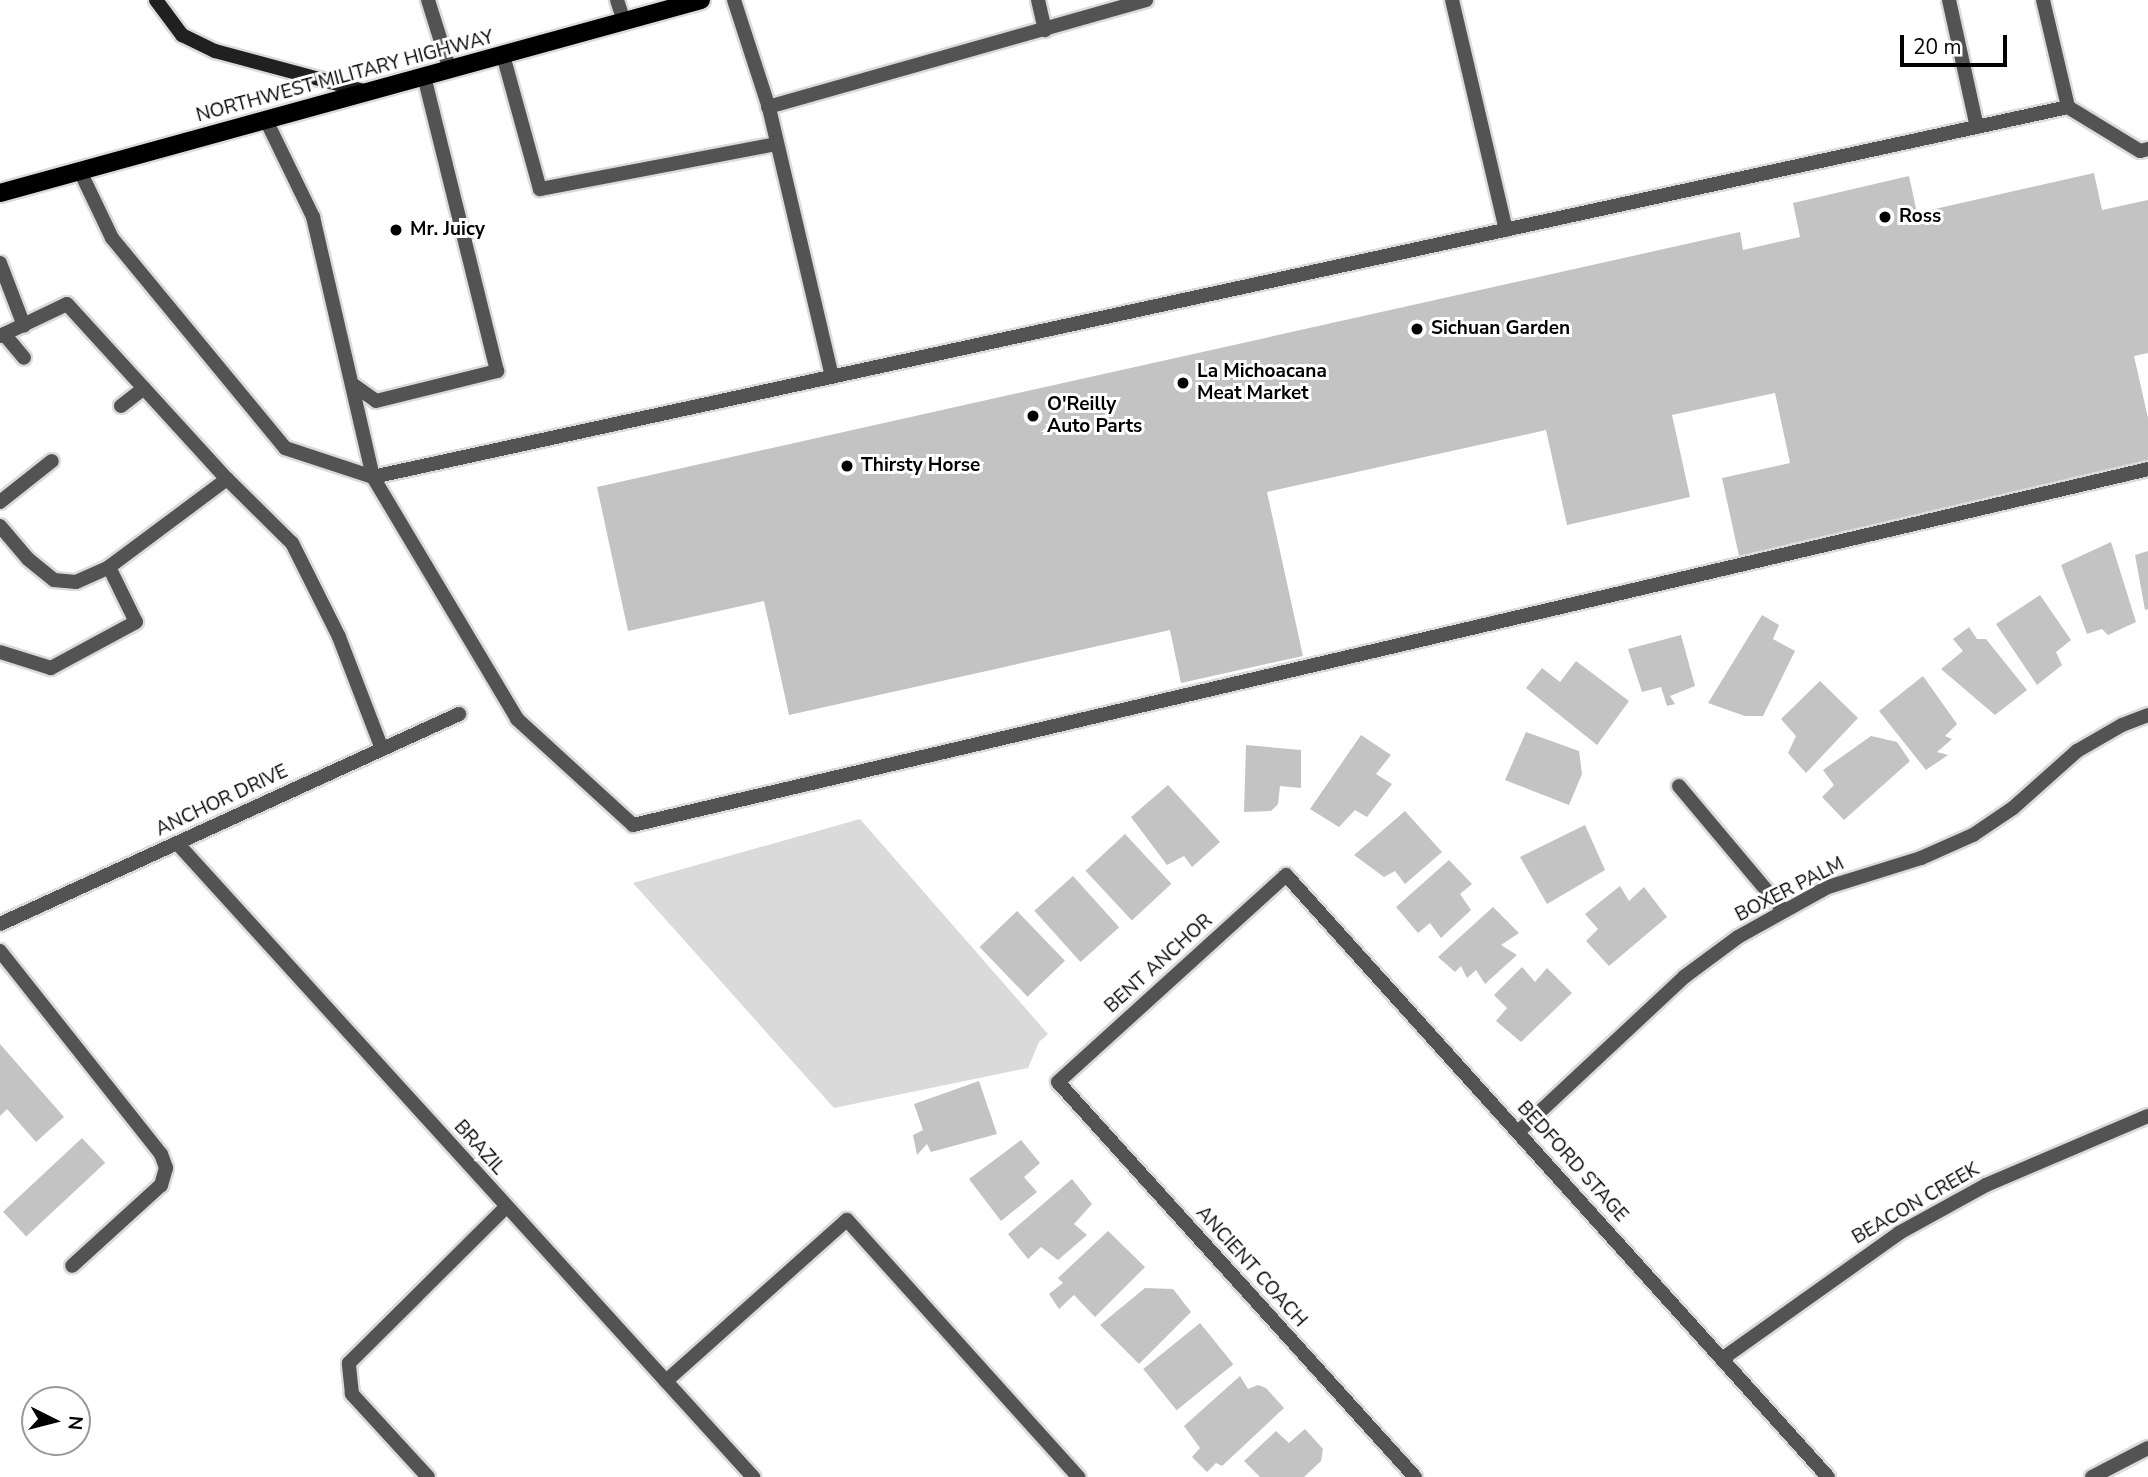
<!DOCTYPE html>
<html>
<head>
<meta charset="utf-8">
<style>
  body { margin:0 }
  #map { position:relative; width:2148px; height:1477px; overflow:hidden; background:#fff; font-family:"Nunito Sans",sans-serif }
  div>[style] { position:absolute }
  .green>* { inset:0; background:#dadada }
  .building>* { inset:0; background:#c3c3c3; transform-origin:0 0 }
  .roads { filter:drop-shadow(2px 0 #dbdbdb) drop-shadow(-2px 0 #dbdbdb) drop-shadow(0 2px #dbdbdb) drop-shadow(0 -2px #dbdbdb) }
  .lane>* { height:14px; margin:-7px; padding:0 7px; transform-origin:7px; border-radius:7px; background:#535353 }
  .street>* { height:14px; margin:-7px; padding:0 7px; transform-origin:7px; border-radius:7px; background:#535353 }
  .secondary>* { height:14px; margin:-7px; padding:0 7px; transform-origin:7px; border-radius:7px; background:#202020 }
  .primary>* { height:18px; margin:-9px; padding:0 9px; transform-origin:9px; border-radius:9px; background:#000 }
  .dots>* { width:19px; height:19px; translate:-50% -50%; box-sizing:border-box; border:4px solid #fff; border-radius:50% }
  span { translate:-50% -50%; white-space:nowrap; text-align:center; line-height:1.15; -webkit-text-stroke:6px #fff; paint-order:stroke }
  .street-label { font-size:19px; color:#000 }
  .poi-label { font-size:19px; color:#000; font-weight:700 }
  .left { translate:0 -50%; text-align:left }
  .north { position:absolute; left:21px; top:1386px; width:70px; height:70px; box-sizing:border-box; background:#fff; border:2px solid #999; border-radius:50%; rotate:96deg; font-size:19px; font-weight:700; line-height:28px; text-align:center; color:#000 }
  .north::after { content:''; display:block; margin:auto; width:24px; height:32px; background:#000; clip-path:polygon(50% 0,100% 100%,50% 72%,0 100%) }
  .scale { position:absolute; left:1900px; top:35px; width:107px; height:32px; box-sizing:border-box; border:4px solid #000; border-top:0; padding-left:9px; font-size:21px; line-height:24px; white-space:nowrap; color:#000; -webkit-text-stroke:5px #fff; paint-order:stroke }
</style>
</head>
<body>
<div id="map">
  <div class="green">
    <div style="clip-path:polygon(860px 819px,1048px 1034px,1039px 1042px,1028px 1068px,834px 1108px,633px 883px)"></div>
  </div>
  <div class="building">
    <div style="clip-path:polygon(2094px 173px,2102px 210px,2148px 200px,2148px 353px,2134px 356px,2148px 418px,2148px 463px,1739px 556px,1722px 478px,1790px 463px,1775px 393px,1672px 415px,1690px 497px,1567px 525px,1546px 430px,1267px 492px,1303px 656px,1181px 683px,1170px 630px,789px 715px,764px 601px,628px 631px,597px 487px,1740px 232px,1743px 250px,1800px 237px,1793px 203px,1909px 176px,1917px 213px)"></div>
    <div style="clip-path:polygon(2111px 542px,2136px 622px,2108px 635px,2102px 629px,2087px 634px,2061px 565px)"></div>
    <div style="clip-path:polygon(2148px 551px,2148px 609px,2145px 610px,2135px 555px)"></div>
    <div style="clip-path:polygon(2040px 595px,2071px 640px,2056px 652px,2062px 665px,2037px 685px,1996px 624px)"></div>
    <div style="clip-path:polygon(1762px 615px,1779px 625px,1773px 639px,1795px 651px,1763px 716px,1745px 716px,1708px 703px)"></div>
    <div style="clip-path:polygon(1969px 627px,1977px 639px,1986px 639px,2027px 690px,1995px 715px,1941px 669px,1963px 651px,1953px 639px)"></div>
    <div style="clip-path:polygon(1681px 635px,1695px 686px,1670px 696px,1675px 704px,1667px 706px,1661px 687px,1642px 692px,1628px 649px)"></div>
    <div style="clip-path:polygon(1576px 661px,1629px 701px,1597px 745px,1526px 688px,1542px 668px,1560px 682px)"></div>
    <div style="clip-path:polygon(1923px 676px,1957px 724px,1945px 736px,1952px 739px,1937px 752px,1948px 755px,1926px 770px,1879px 711px)"></div>
    <div style="clip-path:polygon(1820px 681px,1858px 718px,1806px 773px,1788px 753px,1796px 736px,1781px 719px)"></div>
    <div style="clip-path:polygon(1526px 732px,1579px 751px,1582px 774px,1569px 805px,1505px 780px)"></div>
    <div style="clip-path:polygon(1361px 735px,1391px 755px,1376px 774px,1392px 784px,1367px 817px,1355px 810px,1339px 827px,1310px 809px)"></div>
    <div style="clip-path:polygon(1871px 736px,1897px 742px,1910px 761px,1844px 820px,1822px 797px,1834px 785px,1823px 770px)"></div>
    <div style="clip-path:polygon(1246px 745px,1301px 750px,1301px 788px,1280px 786px,1278px 804px,1271px 811px,1244px 812px)"></div>
    <div style="clip-path:polygon(1168px 785px,1220px 842px,1192px 867px,1184px 856px,1167px 865px,1131px 817px)"></div>
    <div style="clip-path:polygon(1405px 811px,1442px 852px,1405px 884px,1395px 871px,1384px 877px,1354px 855px)"></div>
    <div style="clip-path:polygon(1585px 825px,1605px 870px,1547px 904px,1520px 857px)"></div>
    <div style="left:1125px;top:834px;width:68px;height:54px;rotate:47deg"></div>
    <div style="clip-path:polygon(1449px 860px,1472px 884px,1460px 894px,1471px 910px,1441px 938px,1430px 923px,1418px 933px,1396px 907px)"></div>
    <div style="left:1073px;top:876px;width:69px;height:52px;rotate:48deg"></div>
    <div style="clip-path:polygon(1620px 886px,1629px 901px,1644px 887px,1667px 917px,1609px 966px,1586px 941px,1598px 929px,1585px 914px)"></div>
    <div style="clip-path:polygon(1493px 907px,1519px 933px,1501px 945px,1517px 955px,1485px 984px,1476px 970px,1467px 978px,1461px 966px,1455px 972px,1438px 957px)"></div>
    <div style="left:1017px;top:911px;width:69px;height:52px;rotate:46deg"></div>
    <div style="clip-path:polygon(1522px 967px,1535px 982px,1547px 968px,1572px 993px,1521px 1042px,1496px 1021px,1507px 1008px,1494px 995px)"></div>
    <div style="clip-path:polygon(0 1044px,64px 1117px,36px 1142px,7px 1109px,0 1116px)"></div>
    <div style="clip-path:polygon(979px 1081px,997px 1134px,931px 1152px,927px 1144px,917px 1155px,913px 1135px,923px 1130px,914px 1104px)"></div>
    <div style="left:82px;top:1138px;width:34px;height:108px;rotate:47deg"></div>
    <div style="clip-path:polygon(1021px 1140px,1040px 1163px,1024px 1177px,1037px 1192px,1001px 1221px,969px 1179px)"></div>
    <div style="clip-path:polygon(1072px 1179px,1092px 1204px,1074px 1224px,1087px 1235px,1058px 1260px,1041px 1247px,1028px 1259px,1008px 1234px)"></div>
    <div style="clip-path:polygon(1108px 1231px,1145px 1267px,1095px 1317px,1074px 1295px,1059px 1309px,1049px 1294px,1063px 1283px,1058px 1278px)"></div>
    <div style="clip-path:polygon(1145px 1288px,1173px 1289px,1191px 1312px,1139px 1364px,1100px 1325px)"></div>
    <div style="left:1200px;top:1323px;width:53px;height:73px;rotate:51deg"></div>
    <div style="clip-path:polygon(1240px 1376px,1248px 1389px,1258px 1385px,1266px 1388px,1284px 1408px,1222px 1466px,1216px 1463px,1207px 1472px,1192px 1457px,1200px 1448px,1184px 1426px)"></div>
    <div style="clip-path:polygon(1305px 1429px,1323px 1449px,1321px 1461px,1304px 1477px,1260px 1477px,1244px 1461px,1276px 1431px,1289px 1443px)"></div>
  </div>
  <div class="roads">
    <div class="lane">
      <div style="left:428px;top:0;width:73px;rotate:72.6deg"></div>
      <div style="left:617px;top:0;width:23px;rotate:72deg"></div>
      <div style="left:734px;top:0;width:114px;rotate:72deg"></div>
      <div style="left:769px;top:108px;width:276px;rotate:76.8deg"></div>
      <div style="left:1038px;top:0;width:31px;rotate:77deg"></div>
      <div style="left:1452px;top:0;width:236px;rotate:76.8deg"></div>
      <div style="left:1949px;top:0;width:130px;rotate:77.6deg"></div>
      <div style="left:2043px;top:0;width:110px;rotate:76.8deg"></div>
      <div style="left:503px;top:55px;width:139px;rotate:74.6deg"></div>
      <div style="left:540px;top:189px;width:241px;rotate:-10.8deg"></div>
      <div style="left:768px;top:107px;width:393px;rotate:-15.8deg"></div>
      <div style="left:266px;top:120px;width:108px;rotate:64.1deg"></div>
      <div style="left:313px;top:217px;width:267px;rotate:77deg"></div>
      <div style="left:2148px;top:149px;width:8px;rotate:166deg"></div>
      <div style="left:2140px;top:151px;width:84px;rotate:-148.6deg"></div>
      <div style="left:2068px;top:107px;width:1735px;rotate:167.69deg"></div>
      <div style="left:373px;top:477px;width:282px;rotate:59.2deg"></div>
      <div style="left:517px;top:719px;width:157px;rotate:42.4deg"></div>
      <div style="left:633px;top:825px;width:1556px;rotate:-13.22deg"></div>
      <div style="left:80px;top:171px;width:74px;rotate:64.5deg"></div>
      <div style="left:112px;top:238px;width:272px;rotate:50.5deg"></div>
      <div style="left:285px;top:448px;width:93px;rotate:18.2deg"></div>
      <div style="left:0;top:263px;width:67px;rotate:69.1deg"></div>
      <div style="left:4px;top:334px;width:31px;rotate:50deg"></div>
      <div style="left:0;top:336px;width:74px;rotate:-25.5deg"></div>
      <div style="left:67px;top:304px;width:237px;rotate:47.6deg"></div>
      <div style="left:227px;top:479px;width:147px;rotate:143.3deg"></div>
      <div style="left:109px;top:567px;width:61px;rotate:63.9deg"></div>
      <div style="left:136px;top:622px;width:97px;rotate:151.6deg"></div>
      <div style="left:51px;top:668px;width:53px;rotate:-162.6deg"></div>
      <div style="left:352px;top:384px;width:29px;rotate:35deg"></div>
      <div style="left:376px;top:401px;width:125px;rotate:-13.9deg"></div>
      <div style="left:497px;top:371px;width:303px;rotate:-103.9deg"></div>
      <div style="left:121px;top:406px;width:29px;rotate:-38deg"></div>
      <div style="left:227px;top:479px;width:91px;rotate:44.6deg"></div>
      <div style="left:292px;top:543px;width:105px;rotate:63.4deg"></div>
      <div style="left:339px;top:637px;width:120px;rotate:69deg"></div>
      <div style="left:0;top:502px;width:66px;rotate:-38.3deg"></div>
      <div style="left:0;top:526px;width:43px;rotate:49.7deg"></div>
      <div style="left:28px;top:559px;width:33px;rotate:39deg"></div>
      <div style="left:54px;top:580px;width:22px;rotate:5deg"></div>
      <div style="left:76px;top:582px;width:36px;rotate:-24deg"></div>
      <div style="left:177px;top:843px;width:857px;rotate:47.74deg"></div>
      <div style="left:0;top:951px;width:259px;rotate:51.6deg"></div>
      <div style="left:161px;top:1154px;width:15px;rotate:70deg"></div>
      <div style="left:166px;top:1168px;width:18px;rotate:106deg"></div>
      <div style="left:161px;top:1185px;width:120px;rotate:137.7deg"></div>
      <div style="left:666px;top:1381px;width:242px;rotate:-41.7deg"></div>
      <div style="left:847px;top:1220px;width:346px;rotate:48deg"></div>
      <div style="left:428px;top:1477px;width:113px;rotate:-132.5deg"></div>
      <div style="left:352px;top:1394px;width:31px;rotate:-96deg"></div>
      <div style="left:349px;top:1363px;width:221px;rotate:-44.8deg"></div>
    </div>
    <div class="street">
      <div style="left:1679px;top:786px;width:163px;rotate:50deg"></div>
      <div style="left:0;top:924px;width:505px;rotate:-24.58deg"></div>
      <div style="left:1518px;top:1132px;width:227px;rotate:-43deg"></div>
      <div style="left:1684px;top:977px;width:67px;rotate:-36.5deg"></div>
      <div style="left:1738px;top:937px;width:103px;rotate:-29.1deg"></div>
      <div style="left:1828px;top:887px;width:97px;rotate:-17.3deg"></div>
      <div style="left:1921px;top:858px;width:57px;rotate:-23.9deg"></div>
      <div style="left:1973px;top:835px;width:48px;rotate:-34deg"></div>
      <div style="left:2013px;top:808px;width:86px;rotate:-41.7deg"></div>
      <div style="left:2077px;top:751px;width:52px;rotate:-30deg"></div>
      <div style="left:2122px;top:725px;width:28px;rotate:-21deg"></div>
      <div style="left:1722px;top:1359px;width:217px;rotate:-35.4deg"></div>
      <div style="left:1899px;top:1233px;width:99px;rotate:-28.9deg"></div>
      <div style="left:1986px;top:1185px;width:176px;rotate:-23.1deg"></div>
      <div style="left:1415px;top:1477px;width:532px;rotate:-132.11deg"></div>
      <div style="left:1058px;top:1082px;width:308px;rotate:-42.2deg"></div>
      <div style="left:1286px;top:875px;width:810px;rotate:48deg"></div>
      <div style="left:2092px;top:1477px;width:63px;rotate:-27.4deg"></div>
    </div>
    <div class="secondary">
      <div style="left:156px;top:0;width:44px;rotate:53.4deg"></div>
      <div style="left:182px;top:35px;width:37px;rotate:26deg"></div>
      <div style="left:215px;top:51px;width:158px;rotate:15deg"></div>
    </div>
    <div class="primary">
      <div style="left:0;top:193px;width:727px;rotate:-15.39deg"></div>
    </div>
  </div>
  <div class="dots">
    <div style="left:1885px;top:217px;background:#000"></div>
    <div style="left:396px;top:230px;background:#000"></div>
    <div style="left:1417px;top:329px;background:#000"></div>
    <div style="left:1183px;top:383px;background:#000"></div>
    <div style="left:1033px;top:416px;background:#000"></div>
    <div style="left:847px;top:466px;background:#000"></div>
  </div>
  <div class="street-label">
    <span style="left:345px;top:77px;rotate:-15deg">NORTHWEST MILITARY HIGHWAY</span>
    <span style="left:222px;top:801px;rotate:-25deg">ANCHOR DRIVE</span>
    <span style="left:1790px;top:890px;rotate:-27deg">BOXER PALM</span>
    <span style="left:1159px;top:964px;rotate:-42deg">BENT ANCHOR</span>
    <span style="left:479px;top:1148px;rotate:48deg">BRAZIL</span>
    <span style="left:1572px;top:1162px;rotate:48deg">BEDFORD STAGE</span>
    <span style="left:1916px;top:1204px;rotate:-30deg">BEACON CREEK</span>
    <span style="left:1251px;top:1267px;rotate:48deg">ANCIENT COACH</span>
  </div>
  <div class="poi-label">
    <span class="left" style="left:1899px;top:217px">Ross</span>
    <span class="left" style="left:410px;top:230px">Mr. Juicy</span>
    <span class="left" style="left:1431px;top:329px">Sichuan Garden</span>
    <span class="left" style="left:1197px;top:383px">La Michoacana<br>Meat Market</span>
    <span class="left" style="left:1047px;top:416px">O'Reilly<br>Auto Parts</span>
    <span class="left" style="left:861px;top:466px">Thirsty Horse</span>
  </div>
  <div class="north">N</div>
  <div class="scale">20 m</div>
</div>
</body>
</html>
